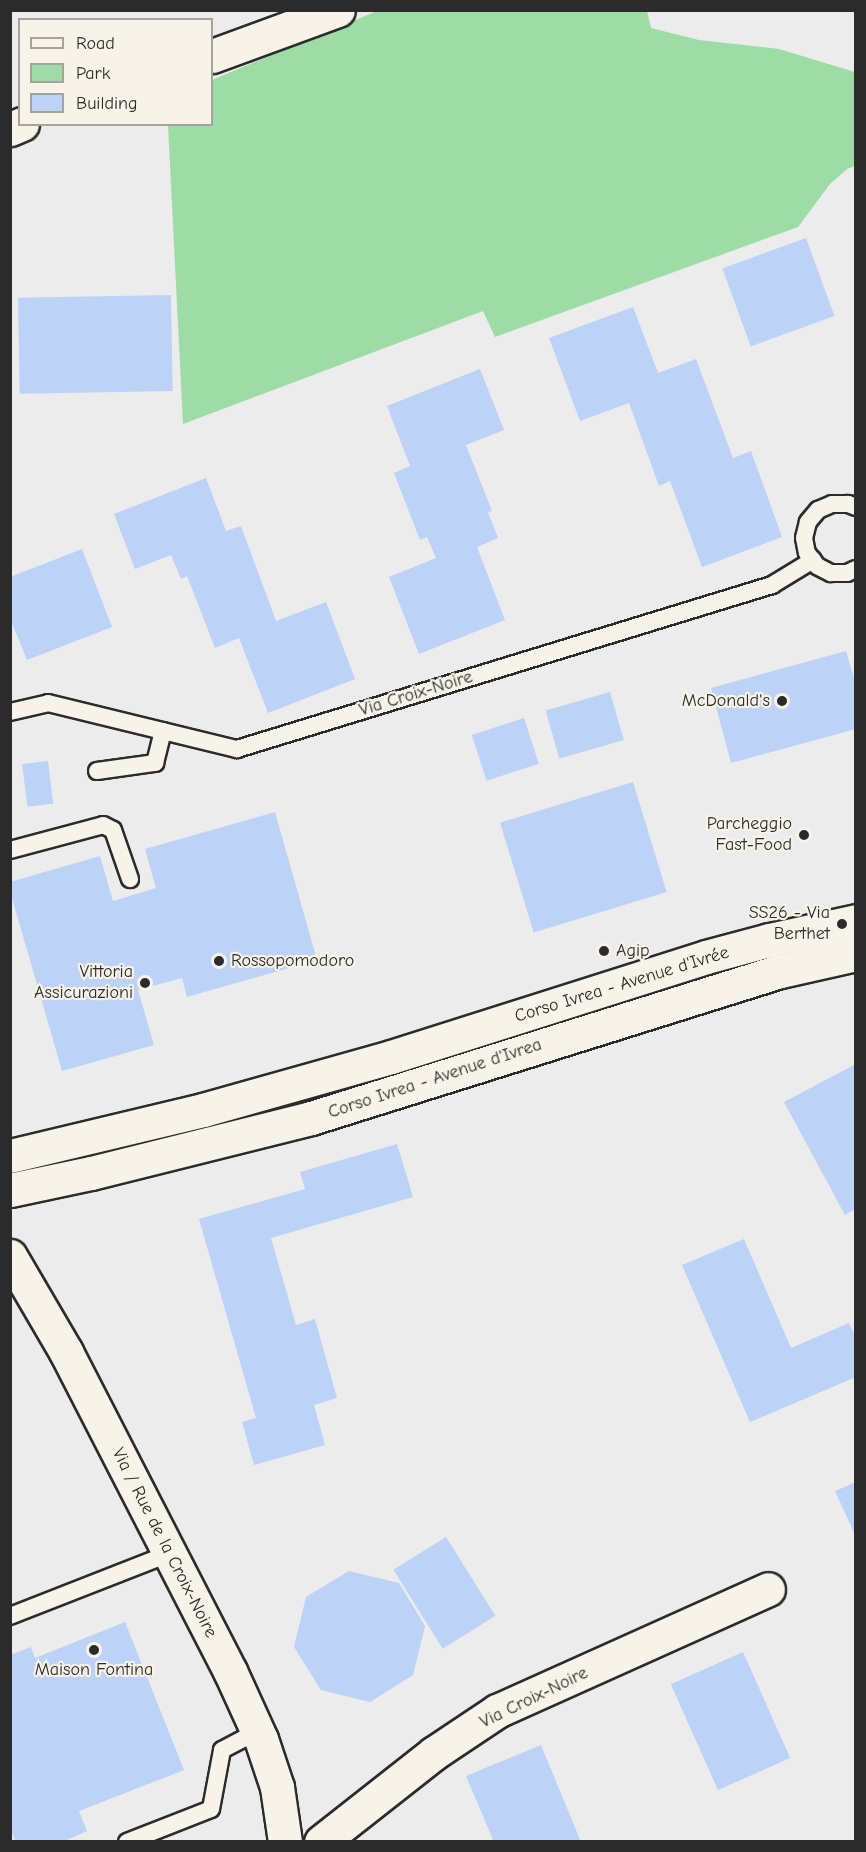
<!DOCTYPE html>
<html>
<head>
<meta charset="utf-8">
<style>
  body { margin:0 }
  #map { position:relative; width:866px; height:1852px; overflow:hidden; background:#ebeceb; font-family:"Comic Neue",sans-serif }
  div>[style] { position:absolute }
  .green>* { inset:0; background:#9edca5 }
  .building>* { inset:0; background:#bcd2f6; transform-origin:0 0 }
  .roads { filter:drop-shadow(2px 0 #2b2b2b) drop-shadow(-2px 0 #2b2b2b) drop-shadow(0 2px #2b2b2b) drop-shadow(0 -2px #2b2b2b) }
  .service>* { height:16px; margin:-8px; padding:0 8px; transform-origin:8px; border-radius:8px; background:#f7f3e8 }
  .minor>* { height:33px; margin:-16.5px; padding:0 16.5px; transform-origin:16.5px; border-radius:16.5px; background:#f7f3e8 }
  .tertiary>* { height:33px; margin:-16.5px; padding:0 16.5px; transform-origin:16.5px; border-radius:16.5px; background:#f7f3e8 }
  .primary>* { height:33px; margin:-16.5px; padding:0 16.5px; transform-origin:16.5px; border-radius:16.5px; background:#f7f3e8 }
  .dots>* { width:16px; height:16px; translate:-50% -50%; box-sizing:border-box; border:3px solid #f7f3e8; border-radius:50% }
  span { translate:-50% -50%; white-space:nowrap; text-align:center; line-height:1.15; -webkit-text-stroke:4.5px #f7f3e8; paint-order:stroke }
  .street-label { font-size:18px; color:#2b2b2b }
  .poi-label { font-size:18px; color:#2b2b2b }
  .right { translate:-100% -50%; text-align:right }
  .left { translate:0 -50%; text-align:left }
  .frame { position:absolute; inset:0; border:12px solid #2b2b2b; pointer-events:none }
  .legend { position:absolute; left:18px; top:18px; width:195px; height:108px; box-sizing:border-box; background:#f7f3e8; border:2px solid #a5a39c; margin:0; padding:8px 10px; list-style:none; font-size:18px; color:#2b2b2b }
  .legend li { display:flex; align-items:center; gap:12px; height:30px }
  .legend b { width:30px; border:2px solid #a5a39c }
</style>
</head>
<body>
<div id="map">
  <div class="green">
    <div style="clip-path:polygon(377px 11px,647px 11px,651px 28px,699px 40px,779px 49px,855px 72px,855px 166px,847px 169px,830px 184px,798px 227px,495px 337px,483px 311px,183px 424px,168px 125px,212px 124px,212px 80px)"></div>
  </div>
  <div class="building">
    <div style="left:806px;top:238px;width:83px;height:89px;rotate:70deg"></div>
    <div style="left:171px;top:295px;width:96px;height:153px;rotate:89deg"></div>
    <div style="clip-path:polygon(633px 307px,658px 373px,696px 359px,733px 458px,751px 451px,782px 537px,702px 567px,670px 481px,659px 486px,629px 403px,580px 421px,549px 338px)"></div>
    <div style="clip-path:polygon(480px 369px,504px 430px,466px 445px,492px 511px,488px 512px,498px 538px,477px 547px,505px 620px,419px 654px,389px 577px,436px 558px,427px 537px,420px 540px,394px 473px,410px 466px,387px 406px)"></div>
    <div style="clip-path:polygon(206px 478px,226px 531px,241px 526px,276px 621px,326px 602px,355px 679px,268px 713px,239px 638px,215px 648px,187px 576px,181px 579px,171px 555px,135px 569px,114px 514px)"></div>
    <div style="clip-path:polygon(82px 549px,112px 627px,27px 660px,10px 618px,10px 577px)"></div>
    <div style="clip-path:polygon(846px 651px,856px 685px,856px 729px,731px 763px,711px 688px)"></div>
    <div style="left:610px;top:692px;width:50px;height:67px;rotate:74deg"></div>
    <div style="left:524px;top:718px;width:48px;height:55px;rotate:72deg"></div>
    <div style="left:48px;top:761px;width:43px;height:26px;rotate:83deg"></div>
    <div style="left:633px;top:782px;width:115px;height:139px;rotate:73deg"></div>
    <div style="clip-path:polygon(275px 812px,317px 960px,187px 997px,182px 978px,138px 990px,154px 1045px,62px 1071px,10px 891px,10px 882px,100px 856px,113px 901px,156px 888px,145px 849px)"></div>
    <div style="clip-path:polygon(856px 1064px,856px 1209px,845px 1215px,784px 1102px)"></div>
    <div style="clip-path:polygon(397px 1144px,413px 1197px,271px 1238px,296px 1325px,315px 1319px,337px 1398px,314px 1405px,325px 1445px,254px 1465px,242px 1422px,256px 1418px,199px 1219px,305px 1189px,300px 1172px)"></div>
    <div style="clip-path:polygon(744px 1239px,791px 1348px,849px 1323px,856px 1338px,856px 1377px,750px 1422px,682px 1265px)"></div>
    <div style="clip-path:polygon(856px 1482px,856px 1537px,835px 1491px)"></div>
    <div style="left:446px;top:1537px;width:93px;height:62px;rotate:58deg"></div>
    <div style="clip-path:polygon(349px 1571px,399px 1583px,425px 1626px,413px 1675px,370px 1702px,321px 1690px,294px 1647px,306px 1597px)"></div>
    <div style="clip-path:polygon(125px 1622px,184px 1770px,79px 1811px,87px 1831px,62px 1842px,16px 1842px,10px 1828px,10px 1655px,31px 1647px,35px 1658px)"></div>
    <div style="left:743px;top:1652px;width:116px;height:79px;rotate:66deg"></div>
    <div style="clip-path:polygon(541px 1745px,581px 1842px,494px 1842px,466px 1776px)"></div>
  </div>
  <div class="roads">
    <div class="service">
      <div style="left:856px;top:507px;width:9px;rotate:-159deg"></div>
      <div style="left:848px;top:504px;width:16px;rotate:180deg"></div>
      <div style="left:832px;top:504px;width:15px;rotate:157deg"></div>
      <div style="left:818px;top:510px;width:16px;rotate:130deg"></div>
      <div style="left:808px;top:522px;width:16px;rotate:104deg"></div>
      <div style="left:804px;top:538px;width:15px;rotate:79deg"></div>
      <div style="left:807px;top:553px;width:16px;rotate:52deg"></div>
      <div style="left:817px;top:566px;width:16px;rotate:27deg"></div>
      <div style="left:831px;top:573px;width:16px"></div>
      <div style="left:847px;top:573px;width:10px;rotate:-24deg"></div>
      <div style="left:10px;top:712px;width:39px;rotate:-13deg"></div>
      <div style="left:48px;top:703px;width:195px;rotate:13.7deg"></div>
      <div style="left:237px;top:749px;width:560px;rotate:-17.04deg"></div>
      <div style="left:772px;top:585px;width:48px;rotate:-31.4deg"></div>
      <div style="left:97px;top:771px;width:59px;rotate:-7.9deg"></div>
      <div style="left:155px;top:763px;width:33px;rotate:-76deg"></div>
      <div style="left:10px;top:850px;width:96px;rotate:-15deg"></div>
      <div style="left:103px;top:825px;width:11px;rotate:27deg"></div>
      <div style="left:113px;top:830px;width:52px;rotate:70.9deg"></div>
      <div style="left:10px;top:1616px;width:173px;rotate:-21.4deg"></div>
      <div style="left:127px;top:1842px;width:90px;rotate:-21.4deg"></div>
      <div style="left:211px;top:1809px;width:60px;rotate:-79.4deg"></div>
      <div style="left:222px;top:1750px;width:41px;rotate:-27.8deg"></div>
    </div>
    <div class="minor">
      <div style="left:321px;top:1842px;width:144px;rotate:-38.2deg"></div>
      <div style="left:434px;top:1753px;width:76px;rotate:-33.7deg"></div>
      <div style="left:497px;top:1711px;width:297px;rotate:-24.2deg"></div>
    </div>
    <div class="tertiary">
      <div style="left:212px;top:56px;width:134px;rotate:-20.1deg"></div>
      <div style="left:10px;top:129px;width:13px;rotate:-23deg"></div>
      <div style="left:10px;top:1256px;width:111px;rotate:59.7deg"></div>
      <div style="left:66px;top:1352px;width:359px;rotate:62.8deg"></div>
      <div style="left:230px;top:1671px;width:75px;rotate:65.5deg"></div>
      <div style="left:261px;top:1739px;width:51px;rotate:71.6deg"></div>
      <div style="left:277px;top:1787px;width:56px;rotate:81.7deg"></div>
    </div>
    <div class="primary">
      <div style="left:10px;top:1156px;width:198px;rotate:-13.4deg"></div>
      <div style="left:203px;top:1110px;width:195px;rotate:-15.7deg"></div>
      <div style="left:391px;top:1057px;width:330px;rotate:-17.6deg"></div>
      <div style="left:706px;top:957px;width:65px;rotate:-15.1deg"></div>
      <div style="left:769px;top:940px;width:89px;rotate:-12.3deg"></div>
      <div style="left:10px;top:1190px;width:83px;rotate:-11.9deg"></div>
      <div style="left:91px;top:1173px;width:227px;rotate:-14deg"></div>
      <div style="left:311px;top:1118px;width:487px;rotate:-17.4deg"></div>
      <div style="left:776px;top:972px;width:82px;rotate:-12.7deg"></div>
    </div>
  </div>
  <div class="dots">
    <div style="left:782px;top:701px;background:#2b2b2b"></div>
    <div style="left:804px;top:835px;background:#2b2b2b"></div>
    <div style="left:842px;top:924px;background:#2b2b2b"></div>
    <div style="left:604px;top:951px;background:#2b2b2b"></div>
    <div style="left:219px;top:961px;background:#2b2b2b"></div>
    <div style="left:145px;top:983px;background:#2b2b2b"></div>
    <div style="left:94px;top:1650px;background:#2b2b2b"></div>
  </div>
  <div class="street-label">
    <span style="left:416px;top:694px;rotate:-17deg">Via Croix-Noire</span>
    <span style="left:622px;top:985px;rotate:-17deg">Corso Ivrea - Avenue d'Ivrée</span>
    <span style="left:435px;top:1079px;rotate:-18deg">Corso Ivrea - Avenue d'Ivrea</span>
    <span style="left:164px;top:1543px;rotate:63deg">Via / Rue de la Croix-Noire</span>
    <span style="left:534px;top:1698px;rotate:-26deg">Via Croix-Noire</span>
  </div>
  <div class="poi-label">
    <span class="right" style="left:770px;top:701px">McDonald's</span>
    <span class="right" style="left:792px;top:835px">Parcheggio<br>Fast-Food</span>
    <span class="right" style="left:830px;top:924px">SS26 - Via<br>Berthet</span>
    <span class="left" style="left:616px;top:951px">Agip</span>
    <span class="left" style="left:231px;top:961px">Rossopomodoro</span>
    <span class="right" style="left:133px;top:983px">Vittoria<br>Assicurazioni</span>
    <span style="left:94px;top:1670px">Maison Fontina</span>
  </div>
  <div class="frame"></div>
  <ul class="legend">
  <li><b style="height:8px;background:#f7f3e8"></b>Road</li>
  <li><b style="height:16px;background:#9edca5"></b>Park</li>
  <li><b style="height:16px;background:#bcd2f6"></b>Building</li>
  </ul>
</div>
</body>
</html>
